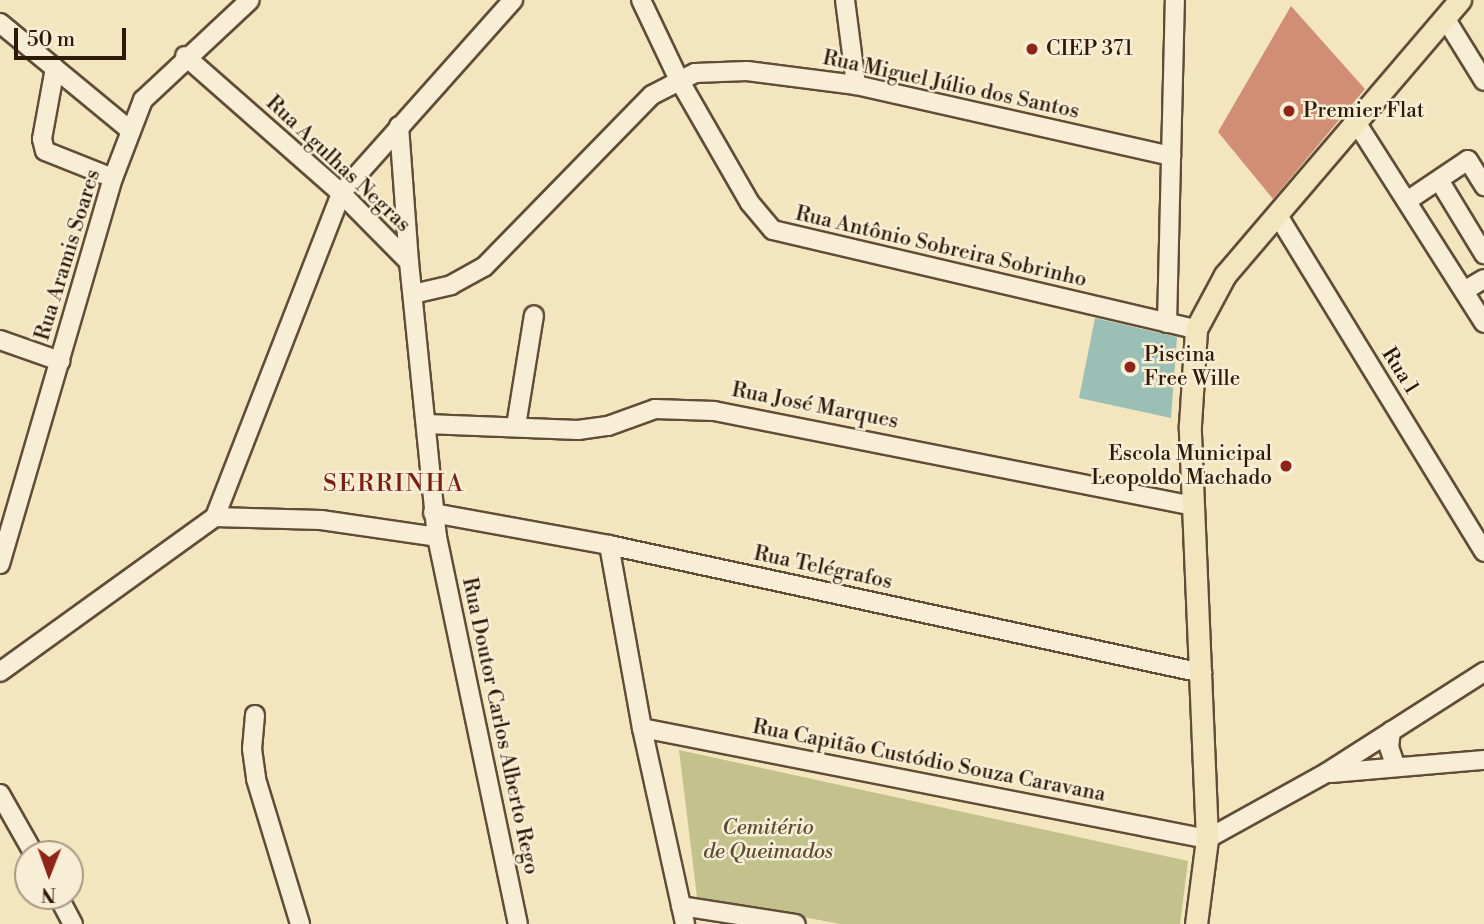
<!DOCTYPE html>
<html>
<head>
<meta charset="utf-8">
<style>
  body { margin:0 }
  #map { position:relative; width:1484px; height:924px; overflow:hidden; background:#f3e5be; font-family:"Libre Bodoni",serif }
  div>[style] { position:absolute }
  .green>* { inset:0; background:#c3c28c }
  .water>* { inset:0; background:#9bbfb5 }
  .building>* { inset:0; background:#d08f74 }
  .roads { filter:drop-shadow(2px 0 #604d37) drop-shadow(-2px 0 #604d37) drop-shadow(0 2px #604d37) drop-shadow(0 -2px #604d37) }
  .minor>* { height:18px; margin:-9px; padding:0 9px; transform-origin:9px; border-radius:9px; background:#f7eed5 }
  .major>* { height:21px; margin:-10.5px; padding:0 10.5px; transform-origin:10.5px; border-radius:10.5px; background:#f3e5be }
  .dots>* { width:19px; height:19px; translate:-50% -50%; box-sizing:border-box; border:4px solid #f7eed5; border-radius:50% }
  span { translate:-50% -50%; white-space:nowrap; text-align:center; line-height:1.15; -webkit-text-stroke:5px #f7eed5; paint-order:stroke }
  .poi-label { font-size:21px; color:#2f1a0a }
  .left { translate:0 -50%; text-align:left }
  .right { translate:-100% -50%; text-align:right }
  .street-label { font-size:21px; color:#2f1a0a }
  .park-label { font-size:21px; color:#5b4c31; font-style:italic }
  .quarter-label { font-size:24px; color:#7a1f14; letter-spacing:2px }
  .north { position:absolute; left:14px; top:840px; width:70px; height:70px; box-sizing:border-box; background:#f7eed5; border:2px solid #a79984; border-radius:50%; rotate:181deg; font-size:19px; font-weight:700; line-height:28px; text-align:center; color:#2f1a0a }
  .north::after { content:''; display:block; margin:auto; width:24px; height:32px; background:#8f2418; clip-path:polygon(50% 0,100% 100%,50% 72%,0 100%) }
  .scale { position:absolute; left:14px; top:28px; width:112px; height:32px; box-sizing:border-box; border:4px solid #2f1a0a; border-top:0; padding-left:9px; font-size:21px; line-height:24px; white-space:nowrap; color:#2f1a0a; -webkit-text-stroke:5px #f7eed5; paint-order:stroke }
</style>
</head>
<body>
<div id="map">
  <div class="green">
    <div style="clip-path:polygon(679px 750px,1188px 861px,1180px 924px,840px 924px,697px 897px)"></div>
  </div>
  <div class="water">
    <div style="clip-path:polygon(1095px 318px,1177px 337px,1171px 418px,1079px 398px)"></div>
  </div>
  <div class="building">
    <div style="clip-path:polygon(1291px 6px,1365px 89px,1273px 199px,1218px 132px)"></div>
  </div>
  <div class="roads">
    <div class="minor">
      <div style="left:641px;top:0;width:86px;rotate:64.6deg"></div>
      <div style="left:678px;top:78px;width:144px;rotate:60.1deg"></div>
      <div style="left:750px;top:203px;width:35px;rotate:50deg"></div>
      <div style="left:773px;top:230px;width:434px;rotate:13.2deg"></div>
      <div style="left:845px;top:0;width:86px;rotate:82.6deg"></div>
      <div style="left:1445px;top:18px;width:74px;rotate:58.2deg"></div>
      <div style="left:0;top:23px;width:168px;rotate:39.5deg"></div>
      <div style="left:185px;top:56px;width:208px;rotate:41.3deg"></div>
      <div style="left:341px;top:193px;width:97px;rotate:45.4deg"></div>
      <div style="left:409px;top:262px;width:276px;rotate:84.2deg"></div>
      <div style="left:437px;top:537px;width:395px;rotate:78.2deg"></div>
      <div style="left:55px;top:68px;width:72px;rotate:100.4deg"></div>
      <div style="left:42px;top:139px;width:12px;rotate:76deg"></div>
      <div style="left:45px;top:151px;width:73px;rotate:21.7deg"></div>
      <div style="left:1356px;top:122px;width:238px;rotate:57.5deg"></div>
      <div style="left:399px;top:126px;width:136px;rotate:85.8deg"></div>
      <div style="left:1439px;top:180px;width:87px;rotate:58.7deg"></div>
      <div style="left:1407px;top:201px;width:73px;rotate:-33.9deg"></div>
      <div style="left:1468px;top:160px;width:31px;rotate:58deg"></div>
      <div style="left:1277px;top:214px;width:396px;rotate:58.5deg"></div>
      <div style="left:1464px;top:291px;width:23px;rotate:-31deg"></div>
      <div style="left:413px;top:294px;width:39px;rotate:-13deg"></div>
      <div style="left:451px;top:285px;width:38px;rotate:-29deg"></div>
      <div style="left:484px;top:267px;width:240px;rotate:-45.7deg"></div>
      <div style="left:652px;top:95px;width:48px;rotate:-27.1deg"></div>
      <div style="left:695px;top:73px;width:52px;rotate:-2.2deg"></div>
      <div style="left:747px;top:71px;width:110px;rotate:7.3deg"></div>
      <div style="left:856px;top:85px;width:323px;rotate:12.7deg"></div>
      <div style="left:1167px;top:323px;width:323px;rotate:-88.6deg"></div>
      <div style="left:0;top:340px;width:64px;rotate:19.3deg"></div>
      <div style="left:426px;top:424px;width:152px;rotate:2.3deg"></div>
      <div style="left:578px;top:430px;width:30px;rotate:-8deg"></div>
      <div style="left:608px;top:426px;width:50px;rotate:-19.9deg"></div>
      <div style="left:655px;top:409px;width:59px;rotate:1.9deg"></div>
      <div style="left:714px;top:411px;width:489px;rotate:11.2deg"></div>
      <div style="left:516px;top:426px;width:112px;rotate:-80.8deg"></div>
      <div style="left:433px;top:513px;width:179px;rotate:10.3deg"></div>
      <div style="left:609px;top:545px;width:607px;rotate:12.18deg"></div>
      <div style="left:215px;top:517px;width:348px;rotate:-68.7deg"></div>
      <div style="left:341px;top:193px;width:259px;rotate:-48.3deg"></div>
      <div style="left:609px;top:545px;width:186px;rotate:79.8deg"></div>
      <div style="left:642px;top:728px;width:201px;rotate:77.6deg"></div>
      <div style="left:0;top:564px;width:402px;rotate:-73.7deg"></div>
      <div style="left:113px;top:178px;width:84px;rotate:-69deg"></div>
      <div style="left:143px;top:100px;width:146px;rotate:-43.1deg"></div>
      <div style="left:0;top:672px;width:265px;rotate:-35.8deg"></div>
      <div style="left:215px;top:517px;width:106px;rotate:1.6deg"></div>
      <div style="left:321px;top:520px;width:117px;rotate:8.3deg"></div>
      <div style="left:255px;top:715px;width:34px;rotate:95deg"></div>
      <div style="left:252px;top:749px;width:30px;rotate:82deg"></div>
      <div style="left:256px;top:779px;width:152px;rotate:73.1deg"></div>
      <div style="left:642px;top:728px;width:576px;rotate:11.11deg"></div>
      <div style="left:1207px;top:839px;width:136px;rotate:-29deg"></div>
      <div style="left:1326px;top:773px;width:188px;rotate:-32.6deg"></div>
      <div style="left:1391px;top:731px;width:16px;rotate:97deg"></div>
      <div style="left:1389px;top:747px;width:21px;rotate:71deg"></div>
      <div style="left:1331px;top:773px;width:154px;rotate:-4.9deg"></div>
      <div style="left:0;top:794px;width:69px;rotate:60.5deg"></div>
      <div style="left:58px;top:896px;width:32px;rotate:62deg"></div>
      <div style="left:681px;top:906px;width:116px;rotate:8.9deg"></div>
    </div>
    <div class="major">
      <div style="left:1196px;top:924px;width:86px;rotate:-82.6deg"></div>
      <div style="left:1207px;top:839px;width:414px;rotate:-92.4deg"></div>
      <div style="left:1190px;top:425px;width:96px;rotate:-86.4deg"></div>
      <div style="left:1196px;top:329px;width:61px;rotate:-61.8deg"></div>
      <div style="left:1225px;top:275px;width:362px;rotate:-49.5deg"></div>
    </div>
  </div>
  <div class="dots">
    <div style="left:1032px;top:49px;background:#8f2418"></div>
    <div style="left:1289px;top:111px;background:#8f2418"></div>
    <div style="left:1130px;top:367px;background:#8f2418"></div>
    <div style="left:1286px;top:466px;background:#8f2418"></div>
  </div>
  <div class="poi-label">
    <span class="left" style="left:1046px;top:49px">CIEP 371</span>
    <span class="left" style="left:1303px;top:111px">Premier Flat</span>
    <span class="left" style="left:1144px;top:367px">Piscina<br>Free Wille</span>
    <span class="right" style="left:1272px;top:466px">Escola Municipal<br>Leopoldo Machado</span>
  </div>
  <div class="street-label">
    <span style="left:951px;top:85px;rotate:12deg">Rua Miguel Júlio dos Santos</span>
    <span style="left:338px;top:164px;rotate:43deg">Rua Agulhas Negras</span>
    <span style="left:941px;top:247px;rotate:13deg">Rua Antônio Sobreira Sobrinho</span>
    <span style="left:68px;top:255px;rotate:-73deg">Rua Aramis Soares</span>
    <span style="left:1400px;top:371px;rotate:58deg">Rua 1</span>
    <span style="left:815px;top:406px;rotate:11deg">Rua José Marques</span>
    <span style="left:823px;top:568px;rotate:12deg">Rua Telégrafos</span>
    <span style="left:500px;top:726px;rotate:78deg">Rua Doutor Carlos Alberto Rego</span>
    <span style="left:929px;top:761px;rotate:11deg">Rua Capitão Custódio Souza Caravana</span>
  </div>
  <div class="park-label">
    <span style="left:768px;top:840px">Cemitério<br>de Queimados</span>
  </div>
  <div class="quarter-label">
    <span style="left:394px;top:485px">SERRINHA</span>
  </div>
  <div class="north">N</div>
  <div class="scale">50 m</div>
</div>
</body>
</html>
